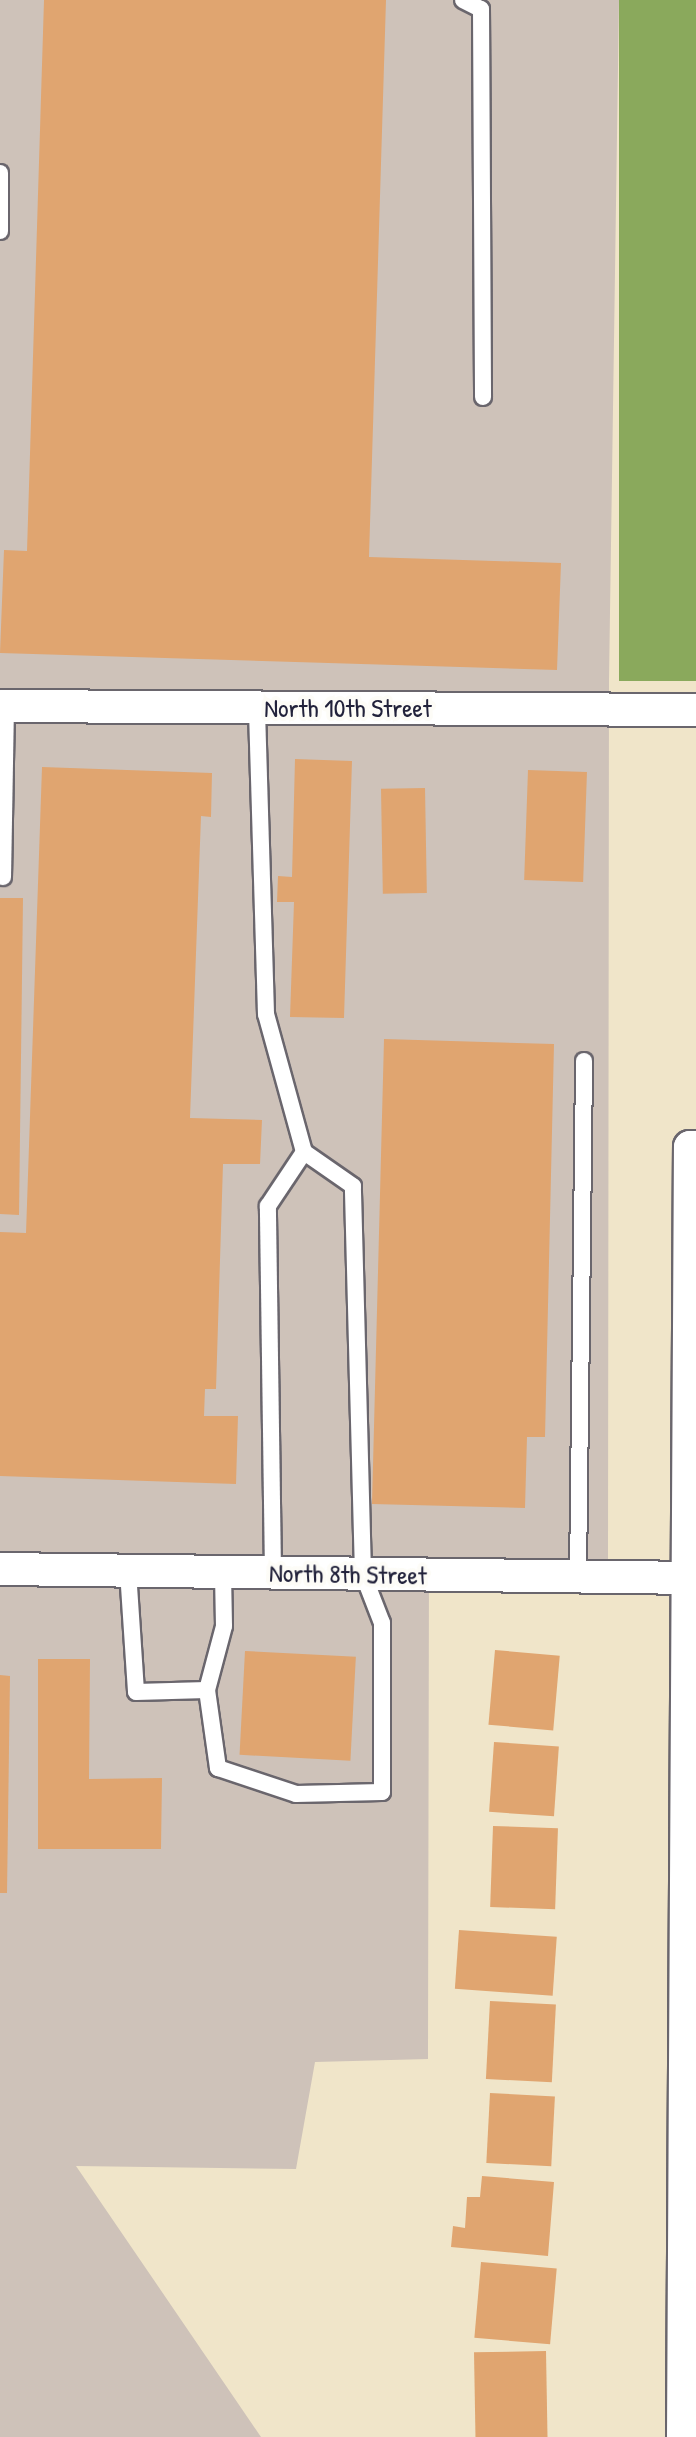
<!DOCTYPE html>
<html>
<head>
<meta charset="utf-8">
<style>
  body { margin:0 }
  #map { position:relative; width:696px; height:2437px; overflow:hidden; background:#f0e5c9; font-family:"Patrick Hand",sans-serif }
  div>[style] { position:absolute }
  .industrial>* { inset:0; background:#cec2b9 }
  .forest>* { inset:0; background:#8aa95c; transform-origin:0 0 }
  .building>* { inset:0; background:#e0a570; transform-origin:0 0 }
  .roads { filter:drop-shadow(2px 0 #6a666d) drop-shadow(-2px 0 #6a666d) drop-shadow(0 2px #6a666d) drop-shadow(0 -2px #6a666d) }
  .lane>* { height:16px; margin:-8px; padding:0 8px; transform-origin:8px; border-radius:8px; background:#fff }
  .street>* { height:32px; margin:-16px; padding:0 16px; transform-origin:16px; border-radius:16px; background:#fff }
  span { translate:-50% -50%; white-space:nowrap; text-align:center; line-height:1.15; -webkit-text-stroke:8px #fdfcf7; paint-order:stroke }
  .street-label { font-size:26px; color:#22223b }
</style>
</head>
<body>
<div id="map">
  <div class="industrial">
    <div style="clip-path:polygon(0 0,619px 0,609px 681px,608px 1564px,429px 1563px,428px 2059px,315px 2062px,296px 2169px,76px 2166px,261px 2437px,0 2437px)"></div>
  </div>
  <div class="forest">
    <div style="left:619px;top:0;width:77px;height:681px"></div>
  </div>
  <div class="building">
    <div style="clip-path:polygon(44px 0,386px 0,369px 557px,561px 563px,557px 670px,0 653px,4px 550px,27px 551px)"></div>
    <div style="clip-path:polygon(295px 759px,352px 761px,344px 1018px,290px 1017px,294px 902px,277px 902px,278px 876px,292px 877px)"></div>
    <div style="clip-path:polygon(42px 767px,212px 773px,211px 817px,201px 816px,190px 1118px,262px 1120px,260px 1164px,223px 1164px,216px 1389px,205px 1389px,204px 1416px,238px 1416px,236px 1484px,0 1476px,0 1232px,26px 1233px)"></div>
    <div style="left:528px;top:770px;width:59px;height:110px;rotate:2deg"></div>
    <div style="left:425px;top:788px;width:105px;height:44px;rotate:89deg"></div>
    <div style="clip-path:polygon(0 898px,23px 898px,19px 1215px,0 1214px)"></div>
    <div style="clip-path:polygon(384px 1039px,554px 1044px,545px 1437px,527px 1437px,525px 1508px,372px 1504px)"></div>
    <div style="left:495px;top:1650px;width:65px;height:75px;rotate:5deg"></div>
    <div style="left:245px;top:1651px;width:111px;height:104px;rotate:3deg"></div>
    <div style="clip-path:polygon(38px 1659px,90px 1659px,89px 1779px,162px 1778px,161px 1849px,38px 1849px)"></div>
    <div style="clip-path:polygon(0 1675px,10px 1676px,7px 1893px,0 1893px)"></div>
    <div style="left:494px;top:1742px;width:65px;height:70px;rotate:4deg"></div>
    <div style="left:493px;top:1826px;width:65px;height:81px;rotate:2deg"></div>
    <div style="left:459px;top:1930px;width:98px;height:59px;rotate:4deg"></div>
    <div style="left:490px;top:2001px;width:66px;height:78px;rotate:3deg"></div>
    <div style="left:490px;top:2093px;width:65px;height:70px;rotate:3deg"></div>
    <div style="clip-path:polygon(482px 2176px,554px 2182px,548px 2256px,451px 2247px,453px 2226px,465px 2228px,467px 2197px,480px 2197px)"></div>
    <div style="left:481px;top:2262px;width:76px;height:76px;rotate:5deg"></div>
    <div style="left:546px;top:2351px;width:86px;height:72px;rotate:89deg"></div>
  </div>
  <div class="roads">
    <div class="lane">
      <div style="left:463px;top:0;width:20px;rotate:27deg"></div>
      <div style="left:481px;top:9px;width:388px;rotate:89.7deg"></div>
      <div style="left:0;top:173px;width:58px;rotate:90deg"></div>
      <div style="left:3px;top:877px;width:171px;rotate:-89deg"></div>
      <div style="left:128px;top:1571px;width:121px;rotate:86.2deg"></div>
      <div style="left:136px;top:1692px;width:71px;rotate:-1.6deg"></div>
      <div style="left:207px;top:1690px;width:79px;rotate:82deg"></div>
      <div style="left:218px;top:1768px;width:82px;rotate:18.4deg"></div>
      <div style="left:296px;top:1794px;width:86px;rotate:-1.3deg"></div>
      <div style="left:382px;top:1792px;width:169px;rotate:-90deg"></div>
      <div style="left:382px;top:1623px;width:53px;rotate:-111.2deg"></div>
      <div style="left:363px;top:1574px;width:388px;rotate:-91.5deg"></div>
      <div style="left:353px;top:1186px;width:60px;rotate:-145.2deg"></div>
      <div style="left:304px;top:1152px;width:143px;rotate:-105.4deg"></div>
      <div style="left:266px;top:1014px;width:306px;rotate:-91.7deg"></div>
      <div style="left:273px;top:1573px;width:367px;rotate:-90.8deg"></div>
      <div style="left:268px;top:1206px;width:65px;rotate:-56.3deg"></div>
      <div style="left:578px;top:1577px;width:516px;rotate:-89.33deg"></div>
      <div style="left:207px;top:1690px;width:66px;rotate:-75.1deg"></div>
      <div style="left:224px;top:1626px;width:54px;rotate:-91.1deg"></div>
    </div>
    <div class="street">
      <div style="left:0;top:706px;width:696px;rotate:0.33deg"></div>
      <div style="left:0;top:1569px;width:696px;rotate:0.74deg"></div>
      <div style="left:683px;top:2437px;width:1290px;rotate:-89.69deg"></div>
      <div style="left:690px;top:1147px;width:6px"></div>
    </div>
  </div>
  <div class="street-label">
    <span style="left:348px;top:708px">North 10th Street</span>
    <span style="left:348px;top:1574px;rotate:1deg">North 8th Street</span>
  </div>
</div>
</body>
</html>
